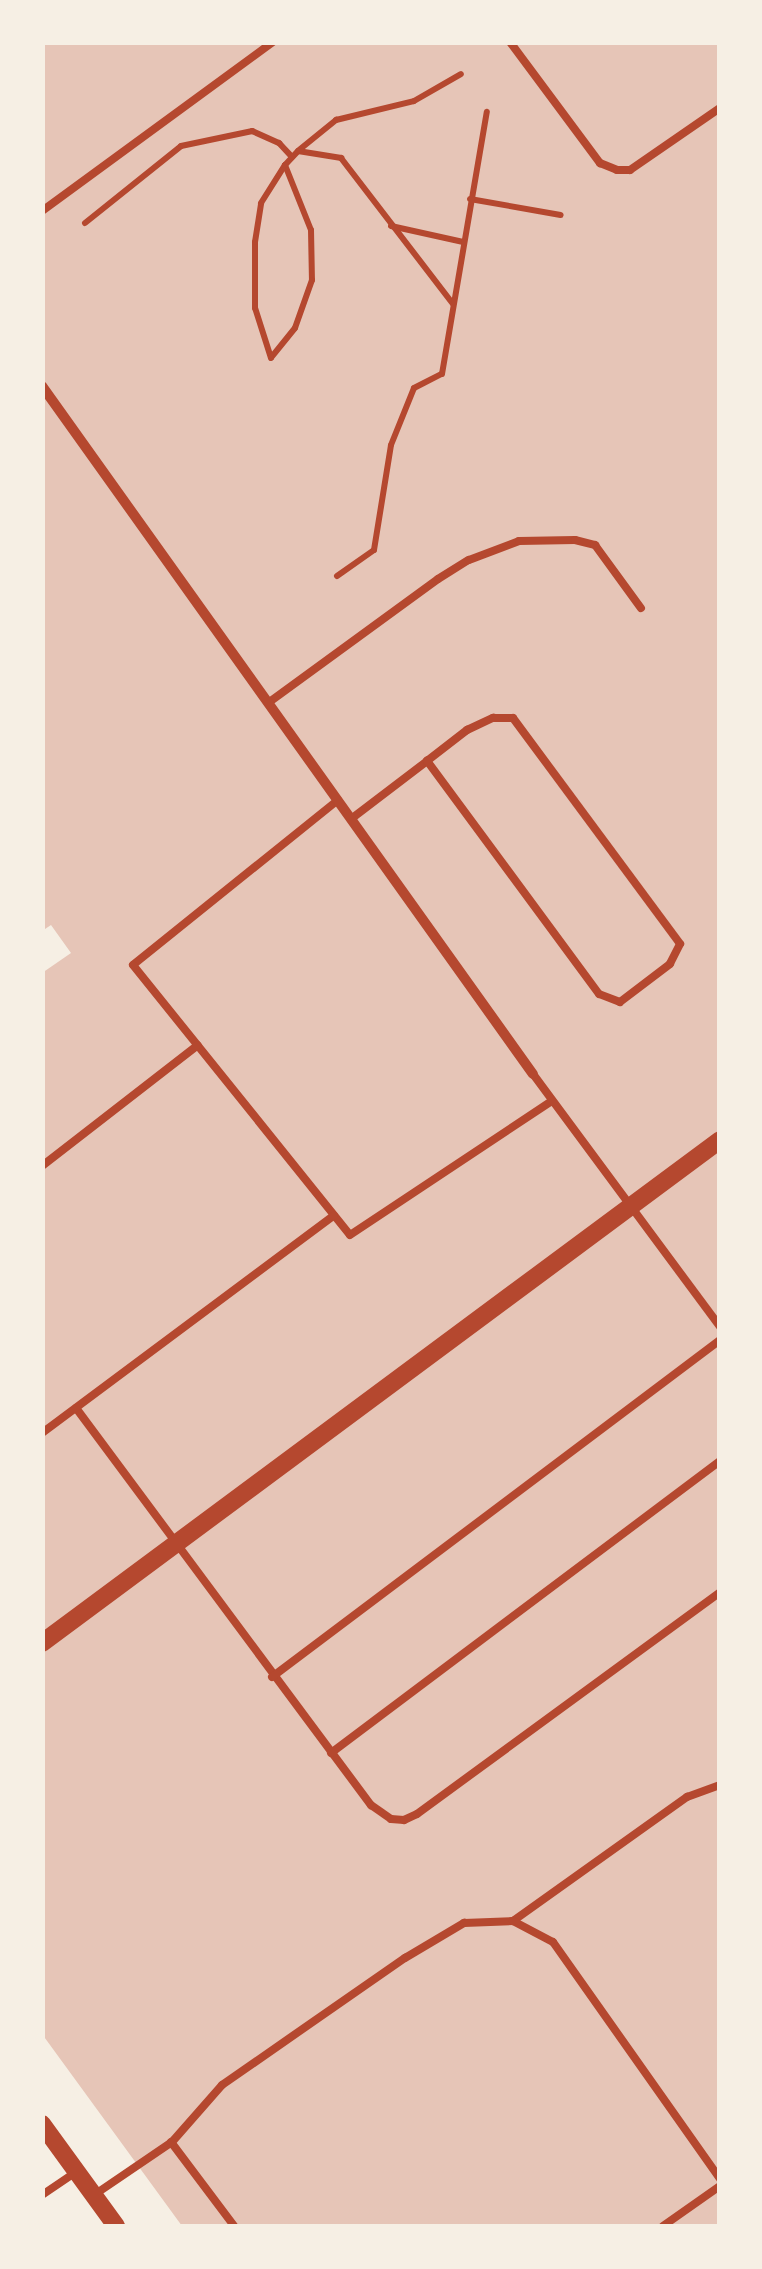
<!DOCTYPE html>
<html>
<head>
<meta charset="utf-8">
<style>
  body { margin:0 }
  #map { position:relative; width:762px; height:2269px; overflow:hidden; background:#f6efe4; font-family:"PT Serif",serif }
  div>[style] { position:absolute }
  .building>* { inset:0; background:#e6c5b7 }
  .path>* { height:6px; margin:-3px; padding:0 3px; transform-origin:3px; border-radius:3px; background:#b5482f }
  .service>* { height:8px; margin:-4px; padding:0 4px; transform-origin:4px; border-radius:4px; background:#b5482f }
  .minor>* { height:10px; margin:-5px; padding:0 5px; transform-origin:5px; border-radius:5px; background:#b5482f }
  .tertiary>* { height:18px; margin:-9px; padding:0 9px; transform-origin:9px; border-radius:9px; background:#b5482f }
  span { translate:-50% -50%; white-space:nowrap; text-align:center; line-height:1.15; -webkit-text-stroke:8px #f6efe4; paint-order:stroke }
  .frame { position:absolute; inset:0; border:45px solid #f6efe4; pointer-events:none }
</style>
</head>
<body>
<div id="map">
  <div class="building">
    <div style="clip-path:polygon(42px 42px,720px 42px,720px 2226px,182px 2226px,42px 2034px,42px 973px,71px 953px,51px 925px,42px 931px)"></div>
  </div>
  <div class="path">
    <div style="left:299px;top:150px;width:48px;rotate:-39deg"></div>
    <div style="left:336px;top:120px;width:80px;rotate:-13.7deg"></div>
    <div style="left:414px;top:101px;width:54px;rotate:-29.9deg"></div>
    <div style="left:285px;top:165px;width:70px;rotate:68.2deg"></div>
    <div style="left:311px;top:230px;width:50px;rotate:88.9deg"></div>
    <div style="left:312px;top:280px;width:51px;rotate:109.5deg"></div>
    <div style="left:295px;top:328px;width:38px;rotate:129deg"></div>
    <div style="left:271px;top:358px;width:52px;rotate:-107.7deg"></div>
    <div style="left:255px;top:308px;width:66px;rotate:-90deg"></div>
    <div style="left:255px;top:242px;width:39px;rotate:-81deg"></div>
    <div style="left:261px;top:203px;width:45px;rotate:-57.7deg"></div>
    <div style="left:285px;top:165px;width:19px;rotate:-47deg"></div>
    <div style="left:298px;top:151px;width:44px;rotate:9.2deg"></div>
    <div style="left:341px;top:158px;width:184px;rotate:52.5deg"></div>
    <div style="left:470px;top:199px;width:92px;rotate:10deg"></div>
    <div style="left:85px;top:223px;width:123px;rotate:-38.7deg"></div>
    <div style="left:181px;top:146px;width:73px;rotate:-11.9deg"></div>
    <div style="left:252px;top:131px;width:30px;rotate:24deg"></div>
    <div style="left:279px;top:143px;width:19px;rotate:47deg"></div>
    <div style="left:391px;top:226px;width:74px;rotate:12.5deg"></div>
    <div style="left:337px;top:576px;width:45px;rotate:-35.1deg"></div>
    <div style="left:374px;top:550px;width:106px;rotate:-80.8deg"></div>
    <div style="left:391px;top:445px;width:61px;rotate:-68deg"></div>
    <div style="left:414px;top:388px;width:31px;rotate:-27deg"></div>
    <div style="left:442px;top:374px;width:266px;rotate:-80.3deg"></div>
  </div>
  <div class="service">
    <div style="left:510px;top:42px;width:151px;rotate:53.4deg"></div>
    <div style="left:600px;top:163px;width:18px;rotate:22deg"></div>
    <div style="left:617px;top:170px;width:13px"></div>
    <div style="left:630px;top:170px;width:109px;rotate:-34.6deg"></div>
    <div style="left:42px;top:211px;width:286px;rotate:-36.2deg"></div>
    <div style="left:268px;top:703px;width:210px;rotate:-36.1deg"></div>
    <div style="left:438px;top:579px;width:36px;rotate:-32deg"></div>
    <div style="left:469px;top:560px;width:53px;rotate:-20.8deg"></div>
    <div style="left:519px;top:541px;width:56px;rotate:-1deg"></div>
    <div style="left:575px;top:540px;width:21px;rotate:14deg"></div>
    <div style="left:595px;top:545px;width:78px;rotate:53.9deg"></div>
    <div style="left:338px;top:800px;width:263px;rotate:141.2deg"></div>
    <div style="left:133px;top:965px;width:346px;rotate:51.2deg"></div>
    <div style="left:350px;top:1235px;width:242px;rotate:-33.6deg"></div>
    <div style="left:351px;top:819px;width:96px;rotate:-37.3deg"></div>
    <div style="left:427px;top:761px;width:51px;rotate:-37.8deg"></div>
    <div style="left:467px;top:730px;width:29px;rotate:-25deg"></div>
    <div style="left:493px;top:718px;width:20px"></div>
    <div style="left:513px;top:718px;width:281px;rotate:53.5deg"></div>
    <div style="left:680px;top:944px;width:22px;rotate:117deg"></div>
    <div style="left:670px;top:964px;width:63px;rotate:142.8deg"></div>
    <div style="left:620px;top:1002px;width:22px;rotate:-159deg"></div>
    <div style="left:599px;top:994px;width:290px;rotate:-126.4deg"></div>
    <div style="left:533px;top:1074px;width:315px;rotate:53.5deg"></div>
    <div style="left:42px;top:1166px;width:197px;rotate:-37.8deg"></div>
    <div style="left:76px;top:1408px;width:495px;rotate:53.4deg"></div>
    <div style="left:371px;top:1805px;width:24px;rotate:35deg"></div>
    <div style="left:391px;top:1819px;width:13px;rotate:4deg"></div>
    <div style="left:404px;top:1820px;width:14px;rotate:-25deg"></div>
    <div style="left:417px;top:1814px;width:376px;rotate:-36.2deg"></div>
    <div style="left:42px;top:1433px;width:364px;rotate:-36.7deg"></div>
    <div style="left:272px;top:1677px;width:561px;rotate:-36.95deg"></div>
    <div style="left:331px;top:1753px;width:486px;rotate:-36.9deg"></div>
    <div style="left:513px;top:1921px;width:214px;rotate:-35.5deg"></div>
    <div style="left:687px;top:1797px;width:35px;rotate:-20deg"></div>
    <div style="left:171px;top:2142px;width:105px;rotate:53.1deg"></div>
    <div style="left:42px;top:2195px;width:41px;rotate:-34.1deg"></div>
    <div style="left:94px;top:2195px;width:94px;rotate:-34.2deg"></div>
    <div style="left:172px;top:2142px;width:76px;rotate:-48.7deg"></div>
    <div style="left:222px;top:2085px;width:223px;rotate:-34.8deg"></div>
    <div style="left:405px;top:1958px;width:69px;rotate:-30.7deg"></div>
    <div style="left:464px;top:1923px;width:49px;rotate:-2.3deg"></div>
    <div style="left:513px;top:1921px;width:45px;rotate:27.7deg"></div>
    <div style="left:553px;top:1942px;width:290px;rotate:54.8deg"></div>
    <div style="left:663px;top:2226px;width:70px;rotate:-35.1deg"></div>
  </div>
  <div class="minor">
    <div style="left:42px;top:386px;width:845px;rotate:54.49deg"></div>
  </div>
  <div class="tertiary">
    <div style="left:42px;top:1643px;width:844px;rotate:-36.57deg"></div>
    <div style="left:42px;top:2124px;width:126px;rotate:54deg"></div>
  </div>
  <div class="frame"></div>
</div>
</body>
</html>
